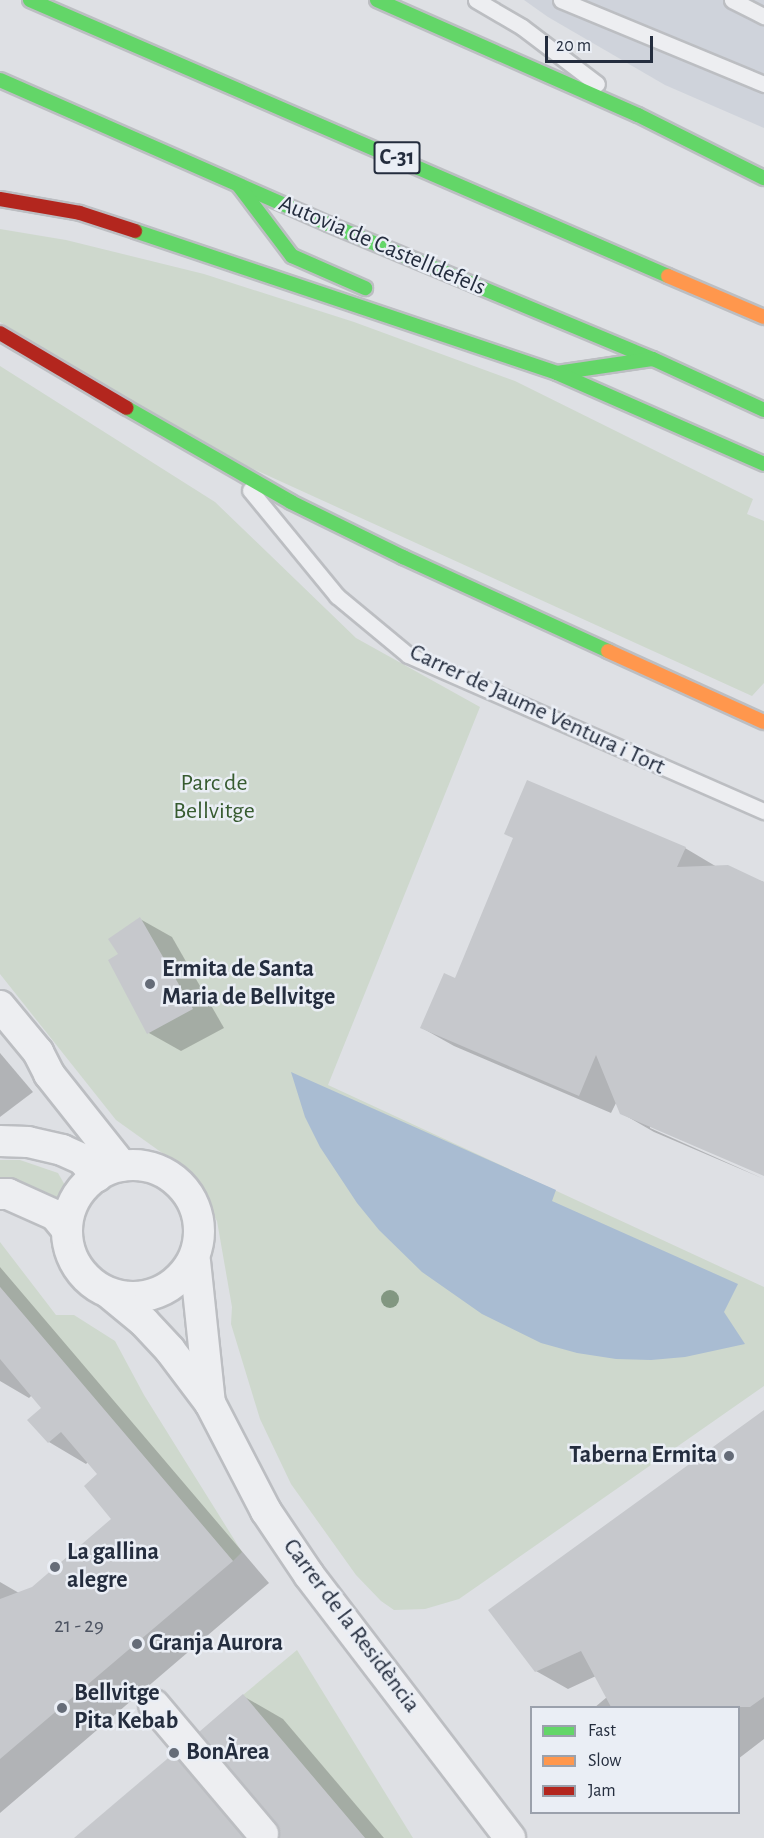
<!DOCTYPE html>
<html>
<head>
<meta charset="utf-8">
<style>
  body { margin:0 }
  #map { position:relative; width:764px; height:1838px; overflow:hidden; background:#dee0e4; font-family:"Alegreya Sans",sans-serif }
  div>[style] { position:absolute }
  .built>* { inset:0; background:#cfd3db }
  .green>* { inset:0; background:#ced8cd }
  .water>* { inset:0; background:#a9bcd2 }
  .shadow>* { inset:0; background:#0003 }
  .building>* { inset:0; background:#c6c8cc }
  .roads { filter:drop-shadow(2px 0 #bcbec2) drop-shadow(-2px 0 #bcbec2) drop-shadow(0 2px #bcbec2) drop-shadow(0 -2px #bcbec2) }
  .lane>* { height:15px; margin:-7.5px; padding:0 7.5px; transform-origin:7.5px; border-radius:7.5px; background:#edeef1 }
  .street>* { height:30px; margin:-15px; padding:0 15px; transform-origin:15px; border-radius:15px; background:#edeef1 }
  .street>.ring { margin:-15px; padding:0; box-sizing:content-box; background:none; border:30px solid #edeef1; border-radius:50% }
  .fast>* { height:14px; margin:-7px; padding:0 7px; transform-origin:7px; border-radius:7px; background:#63d668 }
  .slow>* { height:14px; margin:-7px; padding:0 7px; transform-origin:7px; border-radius:7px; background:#ff974d }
  .jam>* { height:14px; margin:-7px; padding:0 7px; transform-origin:7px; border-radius:7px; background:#b3261e }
  .trees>* { width:18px; height:18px; margin:-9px; border-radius:50%; background:#829781 }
  .dots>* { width:16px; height:16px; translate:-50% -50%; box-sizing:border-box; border:3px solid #eaeef5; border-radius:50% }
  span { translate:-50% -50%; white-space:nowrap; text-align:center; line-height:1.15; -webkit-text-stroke:5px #eaeef5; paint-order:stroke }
  .number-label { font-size:21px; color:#4d5462 }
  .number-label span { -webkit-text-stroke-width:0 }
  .shield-label span { padding:2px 4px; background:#eaeef5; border:2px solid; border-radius:4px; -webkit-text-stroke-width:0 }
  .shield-label { font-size:22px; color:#242d3e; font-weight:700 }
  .street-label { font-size:24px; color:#242d3e }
  .park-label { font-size:24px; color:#375b30 }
  .poi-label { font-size:24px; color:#242d3e; font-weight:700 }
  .left { translate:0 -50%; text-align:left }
  .right { translate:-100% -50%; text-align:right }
  .legend { position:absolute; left:530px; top:1706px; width:210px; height:108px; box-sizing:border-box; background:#eaeef5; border:2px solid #9ba1ac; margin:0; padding:8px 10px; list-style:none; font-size:18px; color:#242d3e }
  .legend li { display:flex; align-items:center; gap:12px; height:30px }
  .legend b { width:30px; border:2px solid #9ba1ac }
  .scale { position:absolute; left:545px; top:36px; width:108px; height:27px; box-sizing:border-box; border:3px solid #242d3e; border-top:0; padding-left:8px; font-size:18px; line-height:21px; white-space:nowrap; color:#242d3e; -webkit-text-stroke:4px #eaeef5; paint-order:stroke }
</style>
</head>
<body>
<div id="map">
  <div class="built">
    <div style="clip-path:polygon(524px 0,764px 0,764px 128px,665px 85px,548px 17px)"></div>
  </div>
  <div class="green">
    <div style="clip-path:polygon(0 229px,66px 240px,204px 274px,354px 322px,515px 381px,753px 499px,747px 514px,764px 521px,764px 683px,752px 696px,216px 452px,0 322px)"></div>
    <div style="clip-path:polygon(0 366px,215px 502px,356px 638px,480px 707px,328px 1085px,764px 1287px,764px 1386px,459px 1599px,425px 1609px,394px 1610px,381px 1601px,356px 1575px,291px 1484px,260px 1419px,231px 1324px,232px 1307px,217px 1221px,186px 1170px,116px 1120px,0 974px)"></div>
    <div style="clip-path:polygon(0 1160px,20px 1160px,58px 1173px,66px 1187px,57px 1202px,0 1183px)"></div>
    <div style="clip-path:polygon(0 1242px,56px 1315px,74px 1315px,115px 1341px,144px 1395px,242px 1552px,233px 1561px,0 1287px)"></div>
    <div style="clip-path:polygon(297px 1650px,413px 1838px,365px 1838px,243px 1695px)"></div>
  </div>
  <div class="water">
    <div style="clip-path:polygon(291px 1072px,556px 1190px,552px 1201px,738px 1284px,724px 1312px,745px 1344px,685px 1357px,651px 1360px,616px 1359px,577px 1353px,541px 1343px,482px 1314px,422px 1272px,379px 1230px,357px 1203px,320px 1147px,305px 1117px)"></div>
  </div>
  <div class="shadow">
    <div style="clip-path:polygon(685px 848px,717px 867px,764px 882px,764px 1174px,650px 1125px,650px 1128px,764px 1179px,654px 1132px,621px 1113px,617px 1101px,611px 1113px,454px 1046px,422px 1028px,455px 980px)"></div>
    <div style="clip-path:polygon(140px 919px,172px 937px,224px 1028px,181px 1051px,149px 1033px,120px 955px)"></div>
    <div style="clip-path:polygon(0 1053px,33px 1092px,0 1117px)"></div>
    <div style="clip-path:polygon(0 1267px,269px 1583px,0 1813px,0 1582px,19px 1593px,33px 1588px,113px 1519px,99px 1475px,88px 1462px,86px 1464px,49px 1442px,30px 1420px,43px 1408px,32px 1395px,29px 1398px,0 1381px)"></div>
    <div style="clip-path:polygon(764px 1411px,764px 1739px,738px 1759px,738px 1708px,594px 1708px,607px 1697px,596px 1676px,568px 1689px,536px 1671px)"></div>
    <div style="clip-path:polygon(243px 1696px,283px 1719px,384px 1838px,283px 1838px)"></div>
    <div style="clip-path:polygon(173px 1756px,200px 1772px,256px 1838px,76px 1838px)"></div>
  </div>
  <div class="building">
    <div style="clip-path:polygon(527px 780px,686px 847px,677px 867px,728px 865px,764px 882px,764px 1176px,620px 1114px,596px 1055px,579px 1096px,420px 1028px,444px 973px,455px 978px,513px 838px,504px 834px)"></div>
    <div style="clip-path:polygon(140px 917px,193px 1009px,147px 1034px,108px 960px,118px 954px,108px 939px)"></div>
    <div style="clip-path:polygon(0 1287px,233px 1561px,0 1759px,0 1599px,32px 1587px,111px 1519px,84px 1486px,97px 1474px,61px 1432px,48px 1443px,27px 1420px,41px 1408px,0 1359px)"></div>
    <div style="clip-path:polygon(764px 1410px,764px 1697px,750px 1707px,611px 1707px,581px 1651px,535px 1672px,488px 1610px)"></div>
    <div style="clip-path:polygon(243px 1694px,365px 1838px,279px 1838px,276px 1823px,199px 1732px)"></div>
    <div style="clip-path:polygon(173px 1754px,244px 1838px,74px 1838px,121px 1798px)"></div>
  </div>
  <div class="roads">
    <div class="lane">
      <div style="left:476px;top:0;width:53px;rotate:30.4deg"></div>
      <div style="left:522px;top:27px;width:94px;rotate:37.2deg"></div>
      <div style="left:561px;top:0;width:220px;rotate:22.5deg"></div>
      <div style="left:732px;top:0;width:36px;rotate:27deg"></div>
      <div style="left:250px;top:490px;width:137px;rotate:50.6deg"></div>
      <div style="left:337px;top:596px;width:92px;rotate:39.7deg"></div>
      <div style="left:408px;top:655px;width:389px;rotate:23.7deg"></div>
    </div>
    <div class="street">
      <div style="left:0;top:1006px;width:60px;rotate:50.4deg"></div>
      <div style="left:38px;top:1052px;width:25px;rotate:63deg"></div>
      <div style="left:49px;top:1074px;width:117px;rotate:51.6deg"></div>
      <div style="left:0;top:1141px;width:28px;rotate:2deg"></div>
      <div style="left:28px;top:1142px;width:35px;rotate:13deg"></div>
      <div style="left:62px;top:1150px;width:22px;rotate:24deg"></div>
      <div style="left:82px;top:1159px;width:23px;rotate:49deg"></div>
      <div class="ring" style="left:67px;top:1165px;width:102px;height:102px"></div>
      <div style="left:0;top:1194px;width:8px"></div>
      <div style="left:8px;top:1194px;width:51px;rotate:24.1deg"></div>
      <div style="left:55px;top:1215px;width:19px;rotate:51deg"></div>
      <div style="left:195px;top:1261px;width:143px;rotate:84deg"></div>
      <div style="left:110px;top:1294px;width:44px;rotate:39.5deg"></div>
      <div style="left:144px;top:1322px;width:38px;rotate:47deg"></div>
      <div style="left:170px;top:1350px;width:66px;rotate:53deg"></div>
      <div style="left:210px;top:1403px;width:122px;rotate:62.6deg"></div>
      <div style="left:266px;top:1511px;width:77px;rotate:56.1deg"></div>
      <div style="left:309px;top:1575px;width:331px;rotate:52.6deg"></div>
      <div style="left:154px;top:1705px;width:169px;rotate:49.8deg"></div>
    </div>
    <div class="fast">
      <div style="left:30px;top:0;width:695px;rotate:23.39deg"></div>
      <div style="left:377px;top:0;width:285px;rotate:23.8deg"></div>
      <div style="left:638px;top:115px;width:141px;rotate:26.6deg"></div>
      <div style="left:0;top:80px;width:358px;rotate:23.7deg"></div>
      <div style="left:328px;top:224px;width:352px;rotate:22.6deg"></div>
      <div style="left:653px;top:359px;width:122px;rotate:24.7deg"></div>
      <div style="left:239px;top:186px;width:88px;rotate:52.9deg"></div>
      <div style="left:292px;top:256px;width:80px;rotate:23.7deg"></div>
      <div style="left:135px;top:231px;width:445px;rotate:18.6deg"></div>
      <div style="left:557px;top:373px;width:96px;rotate:-8.4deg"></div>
      <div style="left:557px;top:373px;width:226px;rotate:23.7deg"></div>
      <div style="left:127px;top:408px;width:189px;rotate:29.8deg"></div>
      <div style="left:291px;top:502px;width:125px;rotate:26.2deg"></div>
      <div style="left:403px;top:557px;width:226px;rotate:24.6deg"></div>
    </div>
    <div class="slow">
      <div style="left:668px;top:276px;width:104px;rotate:23.1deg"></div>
      <div style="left:608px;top:651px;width:171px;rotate:24.5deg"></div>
    </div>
    <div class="jam">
      <div style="left:0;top:199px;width:81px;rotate:9.9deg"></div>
      <div style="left:80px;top:213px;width:58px;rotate:18.1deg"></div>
      <div style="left:0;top:333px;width:147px;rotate:30.6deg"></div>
    </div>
  </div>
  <div class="trees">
    <div style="left:390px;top:1299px"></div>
  </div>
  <div class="dots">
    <div style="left:150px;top:984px;background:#656c78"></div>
    <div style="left:729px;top:1456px;background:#656c78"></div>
    <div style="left:55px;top:1567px;background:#656c78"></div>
    <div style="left:137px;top:1644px;background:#656c78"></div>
    <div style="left:62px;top:1708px;background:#656c78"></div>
    <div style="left:174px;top:1753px;background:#656c78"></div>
  </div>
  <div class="number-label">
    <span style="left:79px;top:1626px">21 - 29</span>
  </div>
  <div class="shield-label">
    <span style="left:397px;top:158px">C-31</span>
  </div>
  <div class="street-label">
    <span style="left:382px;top:246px;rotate:23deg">Autovia de Castelldefels</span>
    <span style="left:537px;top:710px;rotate:25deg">Carrer de Jaume Ventura i Tort</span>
    <span style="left:351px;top:1626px;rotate:53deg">Carrer de la Residència</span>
  </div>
  <div class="park-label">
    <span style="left:214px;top:798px">Parc de<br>Bellvitge</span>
  </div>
  <div class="poi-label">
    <span class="left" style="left:162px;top:984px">Ermita de Santa<br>Maria de Bellvitge</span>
    <span class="right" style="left:717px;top:1456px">Taberna Ermita</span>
    <span class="left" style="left:67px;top:1567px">La gallina<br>alegre</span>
    <span class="left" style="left:149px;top:1644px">Granja Aurora</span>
    <span class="left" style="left:74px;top:1708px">Bellvitge<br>Pita Kebab</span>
    <span class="left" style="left:186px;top:1753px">BonÀrea</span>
  </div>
  <ul class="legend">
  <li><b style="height:8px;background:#63d668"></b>Fast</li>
  <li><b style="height:8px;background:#ff974d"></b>Slow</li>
  <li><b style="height:8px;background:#b3261e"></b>Jam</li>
  </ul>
  <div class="scale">20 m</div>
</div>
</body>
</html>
